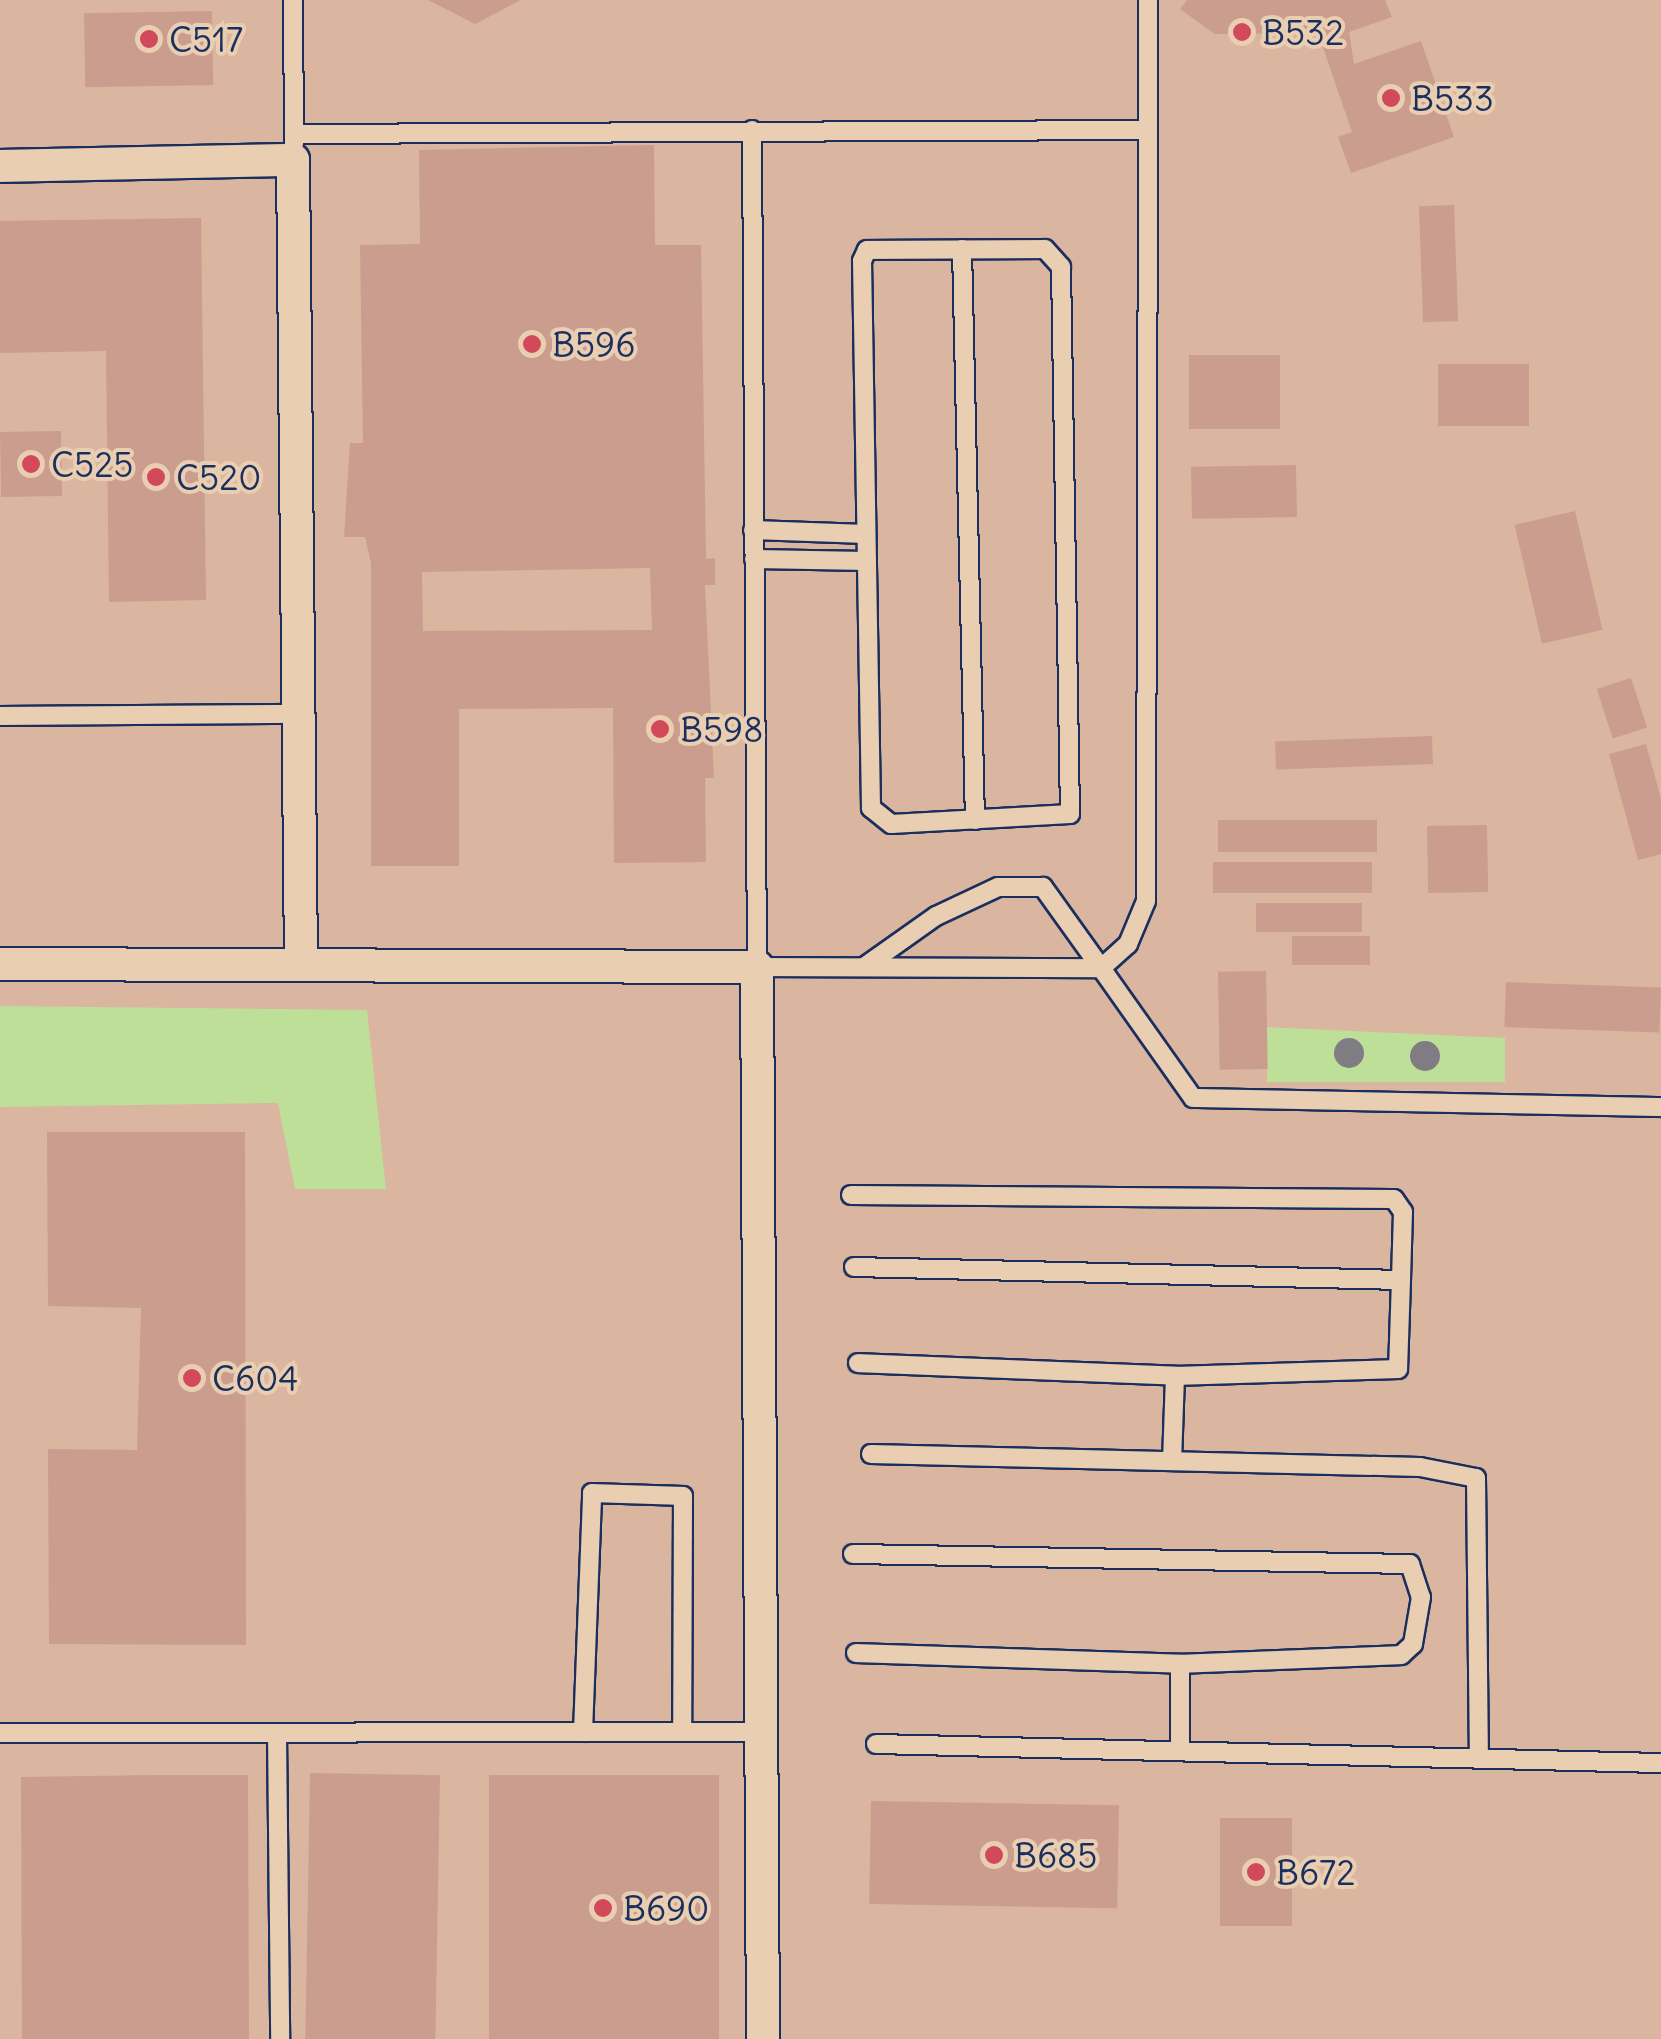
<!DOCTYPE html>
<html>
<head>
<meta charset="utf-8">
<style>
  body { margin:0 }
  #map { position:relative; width:1661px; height:2039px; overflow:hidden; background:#e6c3a8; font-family:Delius,sans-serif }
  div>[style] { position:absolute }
  .built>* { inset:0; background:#dab59f; transform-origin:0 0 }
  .green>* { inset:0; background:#bedf98 }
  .building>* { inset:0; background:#ca9d8e; transform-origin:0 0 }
  .roads { filter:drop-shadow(2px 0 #1b2f5e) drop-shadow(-2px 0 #1b2f5e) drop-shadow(0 2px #1b2f5e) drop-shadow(0 -2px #1b2f5e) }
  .lane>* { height:18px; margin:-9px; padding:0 9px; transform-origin:9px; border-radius:9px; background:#eaceb1 }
  .street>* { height:32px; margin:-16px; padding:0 16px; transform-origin:16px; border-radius:16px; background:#eaceb1 }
  .trees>* { width:30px; height:30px; margin:-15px; border-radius:50%; background:#7f7c83 }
  .dots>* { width:28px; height:28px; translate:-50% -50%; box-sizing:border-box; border:5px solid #eaceb1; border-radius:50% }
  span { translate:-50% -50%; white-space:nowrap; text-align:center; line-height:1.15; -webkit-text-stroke:8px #eaceb1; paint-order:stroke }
  .poi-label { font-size:35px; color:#1b2f5e }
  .left { translate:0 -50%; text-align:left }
</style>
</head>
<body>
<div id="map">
  <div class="built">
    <div style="left:0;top:0;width:1661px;height:2039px"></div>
  </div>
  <div class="green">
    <div style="clip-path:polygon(0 1006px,367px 1010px,386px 1189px,295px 1189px,278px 1103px,0 1107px)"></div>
    <div style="clip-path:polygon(1267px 1027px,1505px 1038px,1505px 1082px,1267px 1082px)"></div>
  </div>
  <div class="building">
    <div style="clip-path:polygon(428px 0,521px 0,475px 24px)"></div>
    <div style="clip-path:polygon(1187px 0,1385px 0,1392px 17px,1349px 32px,1354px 64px,1421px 41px,1454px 137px,1351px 173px,1338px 137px,1352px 132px,1318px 33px,1215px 34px,1180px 9px)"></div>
    <div style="left:212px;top:11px;width:74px;height:128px;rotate:89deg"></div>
    <div style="clip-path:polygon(evenodd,654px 145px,655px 245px,701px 245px,706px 559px,715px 558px,715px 585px,705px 585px,714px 778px,705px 778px,706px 862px,614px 863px,613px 708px,459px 709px,459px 866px,371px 866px,371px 563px,365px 537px,344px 537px,350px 443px,363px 443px,360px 245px,420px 244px,419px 150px,654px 145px,650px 568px,652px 630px,423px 631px,422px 572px,650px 568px)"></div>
    <div style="left:1454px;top:205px;width:116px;height:35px;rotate:88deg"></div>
    <div style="clip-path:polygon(201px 218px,206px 600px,109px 602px,106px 351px,0 353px,0 221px)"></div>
    <div style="left:1280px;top:355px;width:74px;height:91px;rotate:90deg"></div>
    <div style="left:1529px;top:364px;width:62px;height:91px;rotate:90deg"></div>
    <div style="left:61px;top:431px;width:65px;height:61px;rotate:89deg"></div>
    <div style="left:1296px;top:465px;width:52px;height:105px;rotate:89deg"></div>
    <div style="left:1575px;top:511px;width:122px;height:62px;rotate:77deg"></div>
    <div style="left:1631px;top:678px;width:52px;height:36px;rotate:72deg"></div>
    <div style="left:1432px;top:736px;width:28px;height:157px;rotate:88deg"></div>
    <div style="clip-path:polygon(1646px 744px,1661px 799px,1661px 854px,1638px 860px,1609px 754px)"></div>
    <div style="left:1377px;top:820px;width:32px;height:159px;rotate:90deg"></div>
    <div style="left:1487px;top:825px;width:67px;height:60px;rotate:89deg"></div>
    <div style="left:1372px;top:862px;width:31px;height:159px;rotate:90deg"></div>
    <div style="left:1256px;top:903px;width:106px;height:29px"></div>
    <div style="left:1292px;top:936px;width:78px;height:29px"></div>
    <div style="left:1266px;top:971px;width:98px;height:48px;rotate:89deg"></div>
    <div style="left:1506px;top:982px;width:155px;height:45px;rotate:2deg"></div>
    <div style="clip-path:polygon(47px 1132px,245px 1132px,246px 1645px,49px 1644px,48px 1449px,137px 1450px,141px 1308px,48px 1306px)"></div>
    <div style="left:310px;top:1773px;width:130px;height:266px;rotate:1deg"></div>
    <div style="clip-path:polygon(155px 1775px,248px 1775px,249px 2039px,22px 2039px,21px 1777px)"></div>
    <div style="left:489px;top:1775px;width:230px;height:264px"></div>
    <div style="left:871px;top:1801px;width:248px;height:103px;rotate:1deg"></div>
    <div style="left:1220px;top:1818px;width:72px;height:108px"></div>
  </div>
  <div class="roads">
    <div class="lane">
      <div style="left:293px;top:0;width:144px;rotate:89.6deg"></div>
      <div style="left:1148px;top:0;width:130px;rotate:90deg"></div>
      <div style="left:752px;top:130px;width:837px;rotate:89.66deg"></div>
      <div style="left:757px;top:967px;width:344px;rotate:0.2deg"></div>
      <div style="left:1101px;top:968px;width:159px;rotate:54.7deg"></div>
      <div style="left:1193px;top:1098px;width:468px;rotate:1.1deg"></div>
      <div style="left:295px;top:134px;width:853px;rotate:-0.27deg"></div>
      <div style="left:1148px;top:130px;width:771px;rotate:90.15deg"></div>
      <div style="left:1146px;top:901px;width:47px;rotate:112.7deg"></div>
      <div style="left:1128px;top:944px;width:36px;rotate:138deg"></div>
      <div style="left:1101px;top:968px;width:100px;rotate:-125.6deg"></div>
      <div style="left:1043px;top:887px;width:45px;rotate:180deg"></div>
      <div style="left:998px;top:887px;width:68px;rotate:154.9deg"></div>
      <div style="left:936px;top:916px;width:88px;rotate:144.7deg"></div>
      <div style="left:962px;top:249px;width:571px;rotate:88.7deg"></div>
      <div style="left:1045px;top:249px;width:24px;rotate:48deg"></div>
      <div style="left:1061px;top:267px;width:547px;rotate:89.06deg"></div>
      <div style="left:1070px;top:814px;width:179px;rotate:176.8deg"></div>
      <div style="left:891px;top:824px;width:26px;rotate:-141deg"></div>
      <div style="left:871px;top:808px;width:547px;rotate:-90.94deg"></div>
      <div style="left:862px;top:261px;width:12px;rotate:-66deg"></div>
      <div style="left:867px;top:250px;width:178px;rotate:-0.3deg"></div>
      <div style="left:753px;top:530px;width:113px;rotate:2deg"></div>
      <div style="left:754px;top:559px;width:113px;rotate:1deg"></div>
      <div style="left:0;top:716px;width:298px;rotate:-0.4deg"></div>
      <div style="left:851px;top:1195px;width:543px;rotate:0.42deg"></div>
      <div style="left:1394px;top:1199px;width:16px;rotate:55deg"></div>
      <div style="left:1403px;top:1212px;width:68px;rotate:91.7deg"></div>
      <div style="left:854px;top:1267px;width:547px;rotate:1.36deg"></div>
      <div style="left:1401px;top:1280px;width:89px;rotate:91.9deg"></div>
      <div style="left:1398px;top:1369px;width:223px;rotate:178.2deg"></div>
      <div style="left:1175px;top:1376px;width:85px;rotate:92deg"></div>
      <div style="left:858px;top:1363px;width:317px;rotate:2.3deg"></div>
      <div style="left:871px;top:1454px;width:549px;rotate:1.36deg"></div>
      <div style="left:1420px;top:1467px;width:57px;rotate:11.1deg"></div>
      <div style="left:1476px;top:1478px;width:278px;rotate:89.4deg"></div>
      <div style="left:853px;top:1554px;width:557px;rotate:1.03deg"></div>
      <div style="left:1410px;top:1564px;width:35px;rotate:72deg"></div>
      <div style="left:1421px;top:1597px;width:48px;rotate:99.7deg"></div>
      <div style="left:1413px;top:1644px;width:16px;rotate:137deg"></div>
      <div style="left:1401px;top:1655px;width:221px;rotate:177.7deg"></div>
      <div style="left:1180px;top:1664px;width:86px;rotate:90deg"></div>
      <div style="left:856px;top:1653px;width:324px;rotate:1.9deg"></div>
      <div style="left:583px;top:1732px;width:239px;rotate:-87.8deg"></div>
      <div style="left:592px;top:1493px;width:91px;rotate:1.9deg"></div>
      <div style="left:683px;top:1496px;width:236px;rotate:90.2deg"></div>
      <div style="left:0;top:1733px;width:763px;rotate:-0.08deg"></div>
      <div style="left:277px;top:1733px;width:306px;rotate:89.4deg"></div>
      <div style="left:876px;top:1744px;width:785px;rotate:1.39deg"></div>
    </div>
    <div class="street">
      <div style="left:0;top:166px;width:293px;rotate:-1.2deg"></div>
      <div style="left:293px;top:160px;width:805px;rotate:89.43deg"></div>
      <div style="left:0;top:964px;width:757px;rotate:0.23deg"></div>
      <div style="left:757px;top:967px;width:1072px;rotate:89.68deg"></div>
    </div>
  </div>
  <div class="trees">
    <div style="left:1349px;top:1053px"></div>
    <div style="left:1425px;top:1056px"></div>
  </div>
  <div class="dots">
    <div style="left:1242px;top:32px;background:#d1495b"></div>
    <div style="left:149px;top:39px;background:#d1495b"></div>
    <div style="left:1391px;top:98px;background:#d1495b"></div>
    <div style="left:532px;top:344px;background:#d1495b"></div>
    <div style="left:31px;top:464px;background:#d1495b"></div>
    <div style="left:156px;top:477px;background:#d1495b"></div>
    <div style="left:660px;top:729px;background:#d1495b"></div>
    <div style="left:192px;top:1378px;background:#d1495b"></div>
    <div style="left:994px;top:1855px;background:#d1495b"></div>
    <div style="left:1256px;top:1872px;background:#d1495b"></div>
    <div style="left:603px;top:1908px;background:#d1495b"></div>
  </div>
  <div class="poi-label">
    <span class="left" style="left:1262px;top:32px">B532</span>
    <span class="left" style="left:169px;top:39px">C517</span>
    <span class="left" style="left:1411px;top:98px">B533</span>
    <span class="left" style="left:552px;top:344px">B596</span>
    <span class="left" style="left:51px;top:464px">C525</span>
    <span class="left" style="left:176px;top:477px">C520</span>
    <span class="left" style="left:680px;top:729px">B598</span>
    <span class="left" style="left:212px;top:1378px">C604</span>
    <span class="left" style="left:1014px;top:1855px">B685</span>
    <span class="left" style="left:1276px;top:1872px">B672</span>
    <span class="left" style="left:623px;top:1908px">B690</span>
  </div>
</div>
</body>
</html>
